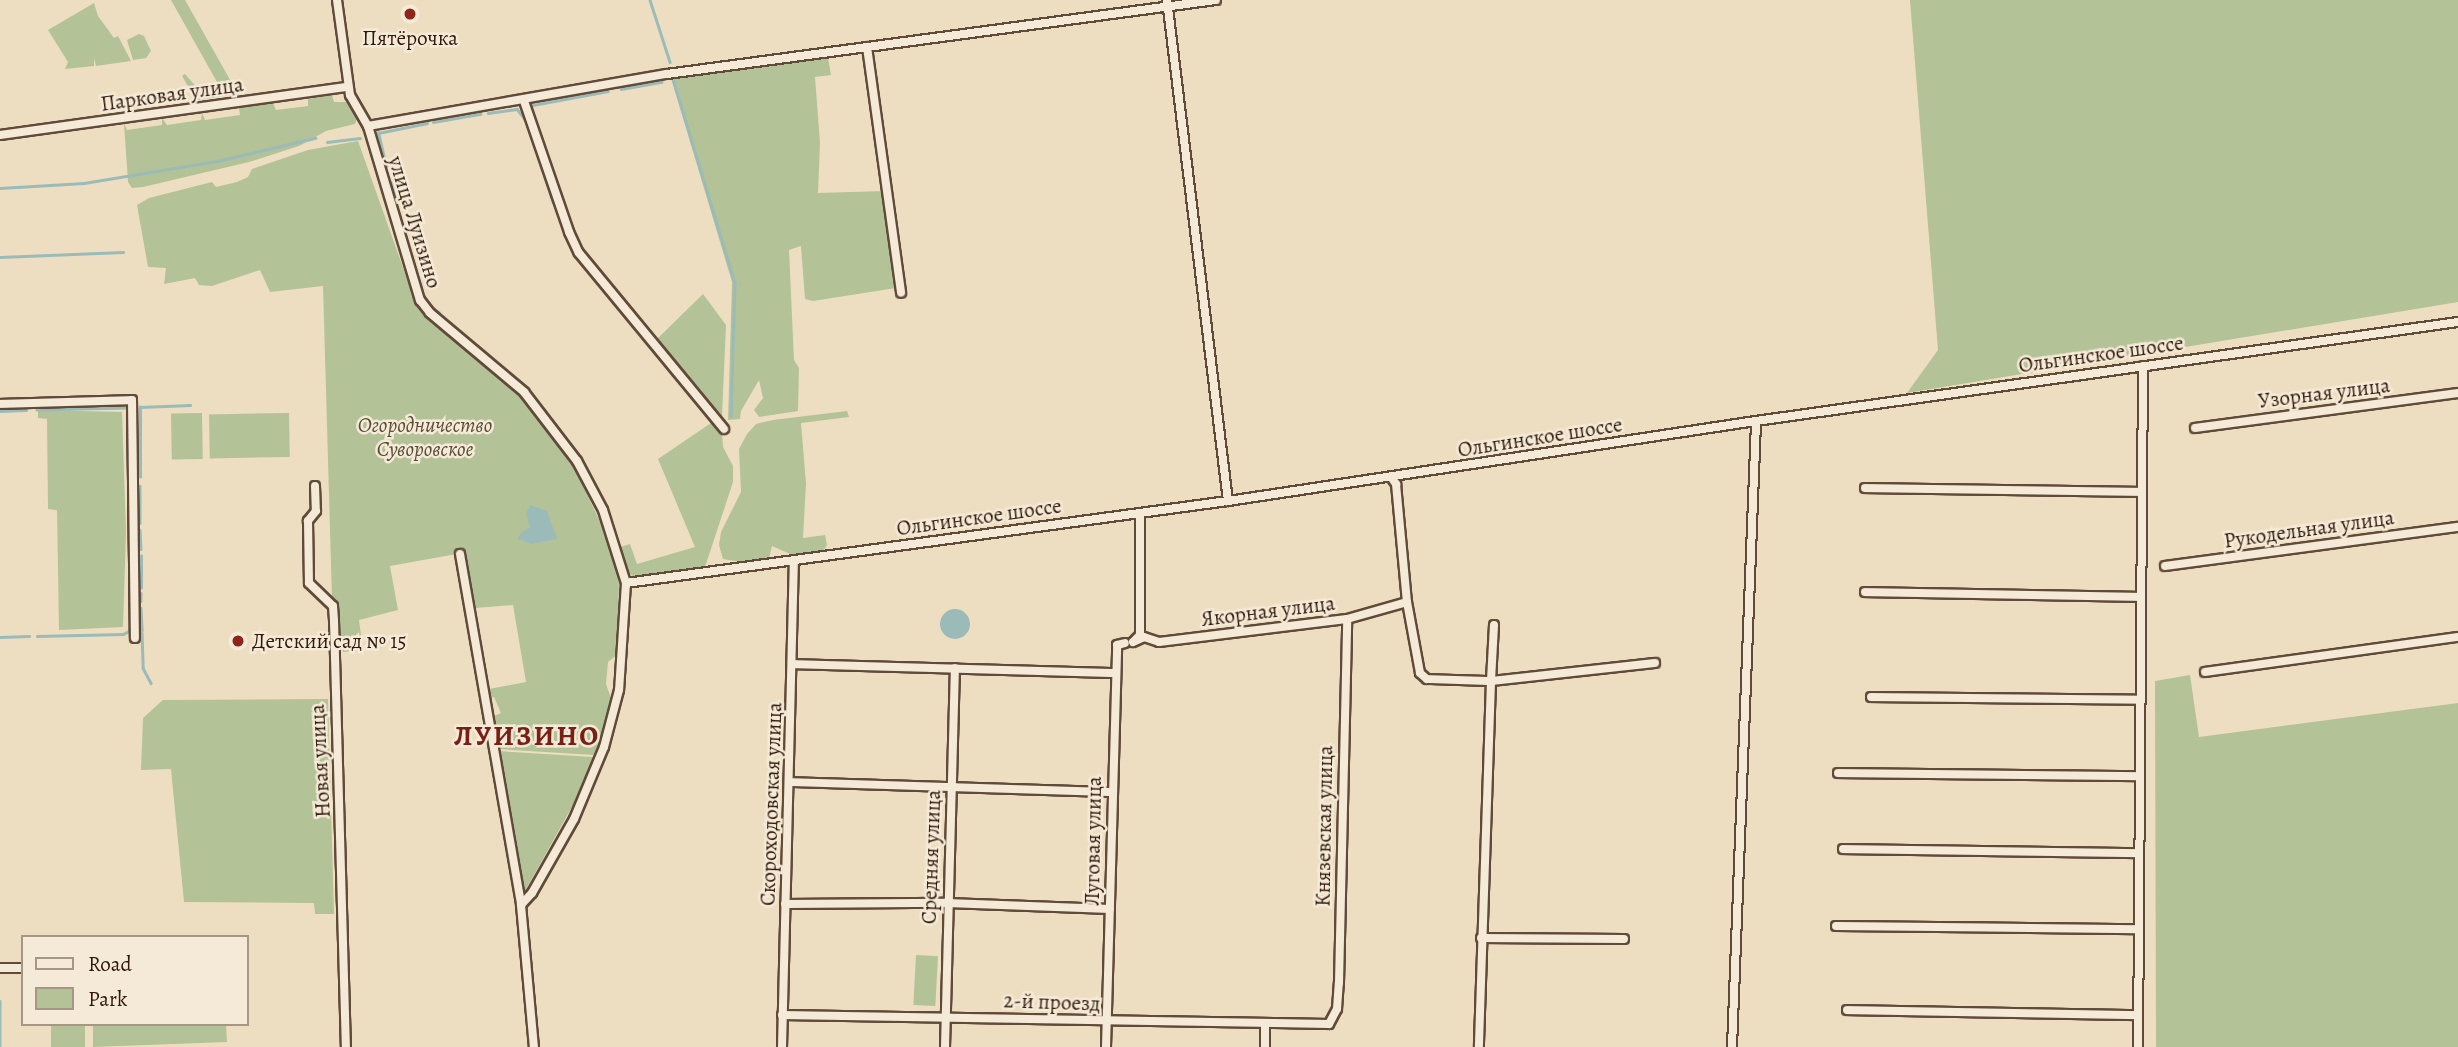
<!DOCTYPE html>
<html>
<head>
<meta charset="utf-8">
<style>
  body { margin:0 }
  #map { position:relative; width:2458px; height:1047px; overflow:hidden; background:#eedec1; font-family:Alegreya,serif }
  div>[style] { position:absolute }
  .green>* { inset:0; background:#b3c297; transform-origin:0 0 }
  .water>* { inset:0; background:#9abbb8 }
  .round { border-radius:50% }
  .stream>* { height:2.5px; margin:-1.25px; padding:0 1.25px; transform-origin:1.25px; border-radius:1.25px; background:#9abbb8 }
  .roads { filter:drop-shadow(2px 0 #604a38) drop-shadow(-2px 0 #604a38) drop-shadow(0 2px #604a38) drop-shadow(0 -2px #604a38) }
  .minor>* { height:8px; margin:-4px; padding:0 4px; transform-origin:4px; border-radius:4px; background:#f4ead7 }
  .dots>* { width:19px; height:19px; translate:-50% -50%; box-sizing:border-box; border:4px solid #f4ead7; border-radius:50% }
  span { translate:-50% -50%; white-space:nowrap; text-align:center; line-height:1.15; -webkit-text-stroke:5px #f4ead7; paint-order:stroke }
  .poi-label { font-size:21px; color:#30190a }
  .left { translate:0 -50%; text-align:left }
  .street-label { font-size:21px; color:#30190a }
  .park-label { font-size:21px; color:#574c34; font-style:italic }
  .district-label { font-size:28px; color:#7a1f14; font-weight:700; letter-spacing:2px }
  .legend { position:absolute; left:21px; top:935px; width:228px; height:91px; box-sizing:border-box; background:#f4ead7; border:2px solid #a69685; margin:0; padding:9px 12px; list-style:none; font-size:21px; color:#30190a }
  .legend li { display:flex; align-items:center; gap:14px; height:35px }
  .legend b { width:35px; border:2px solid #a69685 }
</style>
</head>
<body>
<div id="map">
  <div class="green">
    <div style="clip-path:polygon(171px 0,185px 0,238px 94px,200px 100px,195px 98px,182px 76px,185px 74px,200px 91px,217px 82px)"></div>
    <div style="clip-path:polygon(1910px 0,2458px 0,2458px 302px,1907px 393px,1938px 350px)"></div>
    <div style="clip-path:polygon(94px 3px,98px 16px,114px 38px,118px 36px,131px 61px,96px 66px,94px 58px,94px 66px,65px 69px,68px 62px,48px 30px)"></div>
    <div style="clip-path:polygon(139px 34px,144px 36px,151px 51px,146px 58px,133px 60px,127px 40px)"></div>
    <div style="clip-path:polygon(828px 58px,831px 75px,815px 77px,820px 143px,818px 193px,885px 191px,896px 288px,813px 301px,805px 299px,801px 246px,789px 250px,794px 360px,799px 368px,798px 411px,759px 417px,754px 410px,763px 398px,759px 380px,741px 411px,740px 419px,728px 420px,732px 282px,671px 78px)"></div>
    <div style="clip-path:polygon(332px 95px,334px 102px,348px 102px,357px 119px,355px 124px,326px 131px,299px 146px,249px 162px,143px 187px,132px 188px,128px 182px,124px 123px,127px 130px,162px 125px,162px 118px,167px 125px,201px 120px,202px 113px,205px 120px,240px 115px,239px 108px,253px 106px,273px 103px,276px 110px,308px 106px,308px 99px)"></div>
    <div style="clip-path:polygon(358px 141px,411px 290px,423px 312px,500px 375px,534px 411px,583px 480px,581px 482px,608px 538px,619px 573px,618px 654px,608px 662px,606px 684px,612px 701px,601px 743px,594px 755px,498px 749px,492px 717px,501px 713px,494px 697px,488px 698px,489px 689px,526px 682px,513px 605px,475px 608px,462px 553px,390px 566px,398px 610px,359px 620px,363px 650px,343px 652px,336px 607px,332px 599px,323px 286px,270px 292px,260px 270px,212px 286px,199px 285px,195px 278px,164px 284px,166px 268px,148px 267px,137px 205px,149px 198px,212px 182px,216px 187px,237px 182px,248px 177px,252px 169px,308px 150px)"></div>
    <div style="clip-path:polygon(703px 294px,726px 325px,722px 416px,719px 418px,656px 340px)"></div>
    <div style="clip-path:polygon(38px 410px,122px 412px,126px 532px,123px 627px,59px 630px,57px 510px,48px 509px,47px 419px,38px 418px)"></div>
    <div style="clip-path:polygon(847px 411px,849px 417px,801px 423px,806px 484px,803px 538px,825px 535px,827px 545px,823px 552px,797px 557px,772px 546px,769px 558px,741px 562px,723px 559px,719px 545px,721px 532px,741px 492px,739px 449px,747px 434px,756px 424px,773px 420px)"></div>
    <div style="left:202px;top:413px;width:46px;height:31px;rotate:89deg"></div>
    <div style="left:289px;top:413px;width:44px;height:80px;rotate:89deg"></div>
    <div style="clip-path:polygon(711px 423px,722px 433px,723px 447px,733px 466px,733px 482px,705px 567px,684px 572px,634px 577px,627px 571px,620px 547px,630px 544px,637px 564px,695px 547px,658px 459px)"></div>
    <div style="clip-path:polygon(2190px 675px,2199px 737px,2458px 703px,2458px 1047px,2156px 1047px,2155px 681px)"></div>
    <div style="clip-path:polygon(328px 699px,334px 914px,315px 914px,314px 903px,184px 902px,171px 769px,141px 770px,143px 718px,163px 700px)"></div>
    <div style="clip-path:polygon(498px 751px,593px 757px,578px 796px,525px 891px)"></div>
    <div style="left:916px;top:955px;width:22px;height:50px;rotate:3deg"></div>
    <div style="clip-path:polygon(93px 1024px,226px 1024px,227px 1042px,93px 1047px)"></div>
    <div style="left:85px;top:1025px;width:22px;height:34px;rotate:90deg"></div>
  </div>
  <div class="water">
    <div style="clip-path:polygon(530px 505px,547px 511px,557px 539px,531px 544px,518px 539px,521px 533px,530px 527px,526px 514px)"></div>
    <div class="round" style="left:940px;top:609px;width:30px;height:30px"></div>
  </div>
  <div class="stream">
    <div style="left:650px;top:0;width:65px;rotate:72.1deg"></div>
    <div style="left:673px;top:79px;width:213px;rotate:73.1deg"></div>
    <div style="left:735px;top:283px;width:133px;rotate:91.7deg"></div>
    <div style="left:621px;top:89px;width:41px;rotate:-9.9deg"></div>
    <div style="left:533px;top:105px;width:76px;rotate:-10.6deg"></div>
    <div style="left:488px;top:113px;width:29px;rotate:-8deg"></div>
    <div style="left:517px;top:109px;width:16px;rotate:52deg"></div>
    <div style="left:527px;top:122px;width:20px;rotate:72deg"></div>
    <div style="left:433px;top:122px;width:48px;rotate:-9.7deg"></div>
    <div style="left:327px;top:142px;width:33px;rotate:-7deg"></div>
    <div style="left:539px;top:158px;width:46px;rotate:72.3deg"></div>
    <div style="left:386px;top:167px;width:35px;rotate:-103deg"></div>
    <div style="left:378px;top:133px;width:50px;rotate:-11.5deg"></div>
    <div style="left:391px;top:182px;width:16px;rotate:75deg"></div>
    <div style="left:0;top:188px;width:84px;rotate:-3.4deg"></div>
    <div style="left:84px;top:183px;width:135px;rotate:-9.4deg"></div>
    <div style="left:217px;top:161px;width:101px;rotate:-13.2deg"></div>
    <div style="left:404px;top:228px;width:23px;rotate:77deg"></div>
    <div style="left:0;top:257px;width:123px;rotate:-2.3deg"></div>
    <div style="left:422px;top:294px;width:14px;rotate:56deg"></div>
    <div style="left:430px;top:306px;width:11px;rotate:34deg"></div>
    <div style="left:0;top:411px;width:26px;rotate:-2deg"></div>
    <div style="left:140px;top:477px;width:70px;rotate:-90deg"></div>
    <div style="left:140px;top:407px;width:50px;rotate:-2.3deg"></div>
    <div style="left:140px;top:486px;width:37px;rotate:90deg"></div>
    <div style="left:140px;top:530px;width:19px;rotate:87deg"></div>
    <div style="left:141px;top:588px;width:32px;rotate:-90deg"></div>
    <div style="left:141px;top:593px;width:8px;rotate:90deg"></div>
    <div style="left:141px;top:608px;width:22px;rotate:87deg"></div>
    <div style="left:142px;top:633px;width:35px;rotate:88deg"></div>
    <div style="left:143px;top:668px;width:17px;rotate:62deg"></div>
    <div style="left:37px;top:636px;width:86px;rotate:-1.3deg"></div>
    <div style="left:123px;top:634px;width:7px;rotate:-27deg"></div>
    <div style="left:129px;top:631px;width:8px;rotate:-83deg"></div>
    <div style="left:130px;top:623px;width:215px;rotate:-90.8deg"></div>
    <div style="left:127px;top:408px;width:90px;rotate:178.7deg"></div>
    <div style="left:0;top:637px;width:29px;rotate:-2deg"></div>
    <div style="left:0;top:964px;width:23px;rotate:-2deg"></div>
    <div style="left:0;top:1001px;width:46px;rotate:90deg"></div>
  </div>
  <div class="roads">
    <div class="minor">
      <div style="left:337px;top:0;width:96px;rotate:82.2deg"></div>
      <div style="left:350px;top:95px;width:36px;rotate:60deg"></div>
      <div style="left:368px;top:126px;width:182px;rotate:73.4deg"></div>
      <div style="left:420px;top:300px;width:16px;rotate:52deg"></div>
      <div style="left:430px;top:313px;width:123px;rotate:40deg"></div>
      <div style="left:524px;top:392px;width:87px;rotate:52.5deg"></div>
      <div style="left:577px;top:461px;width:55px;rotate:62deg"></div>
      <div style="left:603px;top:510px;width:77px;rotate:72.5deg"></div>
      <div style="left:626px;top:583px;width:107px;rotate:93.7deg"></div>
      <div style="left:619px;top:690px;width:59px;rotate:104.7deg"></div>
      <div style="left:604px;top:747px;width:78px;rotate:112.6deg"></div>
      <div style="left:574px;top:819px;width:85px;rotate:119.6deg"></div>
      <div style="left:532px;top:893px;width:16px;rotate:133deg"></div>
      <div style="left:1167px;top:0;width:505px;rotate:83.06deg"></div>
      <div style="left:867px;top:47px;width:248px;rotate:82.1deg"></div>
      <div style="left:524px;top:101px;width:139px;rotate:71deg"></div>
      <div style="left:569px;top:232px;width:23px;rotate:65deg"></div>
      <div style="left:579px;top:253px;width:228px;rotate:50.5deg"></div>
      <div style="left:368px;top:126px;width:303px;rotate:-9.9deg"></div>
      <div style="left:667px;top:74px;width:554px;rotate:-7.68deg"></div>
      <div style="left:0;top:135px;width:351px;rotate:-7.9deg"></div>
      <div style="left:0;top:404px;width:132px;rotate:-1.7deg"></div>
      <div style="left:132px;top:400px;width:238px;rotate:89.3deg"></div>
      <div style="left:2195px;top:428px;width:265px;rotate:-7.6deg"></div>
      <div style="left:1391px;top:477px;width:9px;rotate:54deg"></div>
      <div style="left:1396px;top:484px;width:119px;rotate:84.7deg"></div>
      <div style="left:1407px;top:602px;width:72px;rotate:79.6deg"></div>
      <div style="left:1420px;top:673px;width:9px;rotate:41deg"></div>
      <div style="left:1427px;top:679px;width:64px;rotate:1.8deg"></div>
      <div style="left:1491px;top:681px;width:366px;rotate:91.9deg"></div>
      <div style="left:315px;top:486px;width:25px;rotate:88deg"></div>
      <div style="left:316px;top:511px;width:13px;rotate:129deg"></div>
      <div style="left:308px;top:521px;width:62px;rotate:89.1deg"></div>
      <div style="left:309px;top:583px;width:33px;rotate:44deg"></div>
      <div style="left:333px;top:606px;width:15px;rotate:86deg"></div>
      <div style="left:334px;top:621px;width:426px;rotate:88.4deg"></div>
      <div style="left:1865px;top:488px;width:277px;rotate:0.8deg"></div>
      <div style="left:460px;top:554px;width:356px;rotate:80.1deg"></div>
      <div style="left:521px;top:905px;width:143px;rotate:84.8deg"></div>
      <div style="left:2165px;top:566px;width:296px;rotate:-7.6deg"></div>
      <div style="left:626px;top:583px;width:608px;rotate:-7.76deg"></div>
      <div style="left:1228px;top:501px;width:534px;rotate:-8.62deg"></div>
      <div style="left:1756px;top:421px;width:709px;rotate:-8.03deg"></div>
      <div style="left:1865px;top:592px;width:276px;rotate:1deg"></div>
      <div style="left:1494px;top:625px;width:56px;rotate:93.1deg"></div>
      <div style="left:1491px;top:681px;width:165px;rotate:-6.3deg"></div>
      <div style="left:1135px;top:640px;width:7px;rotate:-45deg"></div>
      <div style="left:1140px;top:635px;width:122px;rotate:-90deg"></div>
      <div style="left:1133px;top:642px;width:12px;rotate:-24deg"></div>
      <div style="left:1144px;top:637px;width:16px;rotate:18deg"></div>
      <div style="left:1159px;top:642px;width:189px;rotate:-7deg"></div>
      <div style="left:1347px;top:619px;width:62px;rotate:-15.8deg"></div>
      <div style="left:793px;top:664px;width:323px;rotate:1.6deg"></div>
      <div style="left:2205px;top:672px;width:255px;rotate:-7.9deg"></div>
      <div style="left:1871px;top:697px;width:270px;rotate:0.6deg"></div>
      <div style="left:1838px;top:773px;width:302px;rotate:0.6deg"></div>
      <div style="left:789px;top:782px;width:323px;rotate:1.8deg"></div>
      <div style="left:1843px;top:849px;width:296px;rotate:0.8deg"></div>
      <div style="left:785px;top:904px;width:162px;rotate:-0.4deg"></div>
      <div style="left:947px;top:903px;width:163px;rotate:2.1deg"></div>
      <div style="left:1836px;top:926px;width:303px;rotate:0.6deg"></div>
      <div style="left:1481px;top:938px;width:143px;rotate:0.4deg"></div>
      <div style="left:0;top:968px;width:23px"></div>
      <div style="left:1847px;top:1010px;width:291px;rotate:1deg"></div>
      <div style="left:782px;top:1015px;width:547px;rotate:0.94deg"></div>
      <div style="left:1329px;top:1024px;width:17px;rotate:-62deg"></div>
      <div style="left:1337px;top:1009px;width:26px;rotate:-86deg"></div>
      <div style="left:1339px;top:983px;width:364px;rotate:-88.7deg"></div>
      <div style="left:782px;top:1047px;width:485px;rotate:-88.6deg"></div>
      <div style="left:945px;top:1047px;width:379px;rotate:-88.5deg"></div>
      <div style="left:1106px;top:1047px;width:402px;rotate:-88.4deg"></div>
      <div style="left:1117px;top:645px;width:8px;rotate:-14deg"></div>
      <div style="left:1265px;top:1047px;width:21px;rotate:-90deg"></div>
      <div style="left:1732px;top:1047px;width:626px;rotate:-87.8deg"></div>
      <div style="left:2138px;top:1047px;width:681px;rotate:-89.58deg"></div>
    </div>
  </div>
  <div class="dots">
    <div style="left:410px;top:14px;background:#8f2418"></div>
    <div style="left:238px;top:641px;background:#8f2418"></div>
  </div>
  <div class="poi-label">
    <span style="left:410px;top:38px">Пятёрочка</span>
    <span class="left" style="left:252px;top:641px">Детский сад № 15</span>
  </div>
  <div class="street-label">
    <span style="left:172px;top:94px;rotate:-8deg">Парковая улица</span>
    <span style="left:415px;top:222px;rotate:73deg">улица Луизино</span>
    <span style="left:2101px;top:354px;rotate:-8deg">Ольгинское шоссе</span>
    <span style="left:2324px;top:393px;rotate:-7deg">Узорная улица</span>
    <span style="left:1540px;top:437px;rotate:-9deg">Ольгинское шоссе</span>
    <span style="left:979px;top:517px;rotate:-8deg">Ольгинское шоссе</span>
    <span style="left:2309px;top:529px;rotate:-8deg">Рукодельная улица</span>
    <span style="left:1268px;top:611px;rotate:-7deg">Якорная улица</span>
    <span style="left:320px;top:761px;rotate:-93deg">Новая улица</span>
    <span style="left:771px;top:804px;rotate:-88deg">Скороходовская улица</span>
    <span style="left:1324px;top:826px;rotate:-89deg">Князевская улица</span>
    <span style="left:1093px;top:841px;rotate:-89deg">Луговая улица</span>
    <span style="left:931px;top:857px;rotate:-88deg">Средняя улица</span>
    <span style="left:1052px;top:1002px;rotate:2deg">2-й проезд</span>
  </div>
  <div class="park-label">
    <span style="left:425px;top:437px">Огородничество<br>Суворовское</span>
  </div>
  <div class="district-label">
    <span style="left:527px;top:736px">ЛУИЗИНО</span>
  </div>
  <ul class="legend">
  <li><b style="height:9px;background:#f4ead7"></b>Road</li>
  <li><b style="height:19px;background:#b3c297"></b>Park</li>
  </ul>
</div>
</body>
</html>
